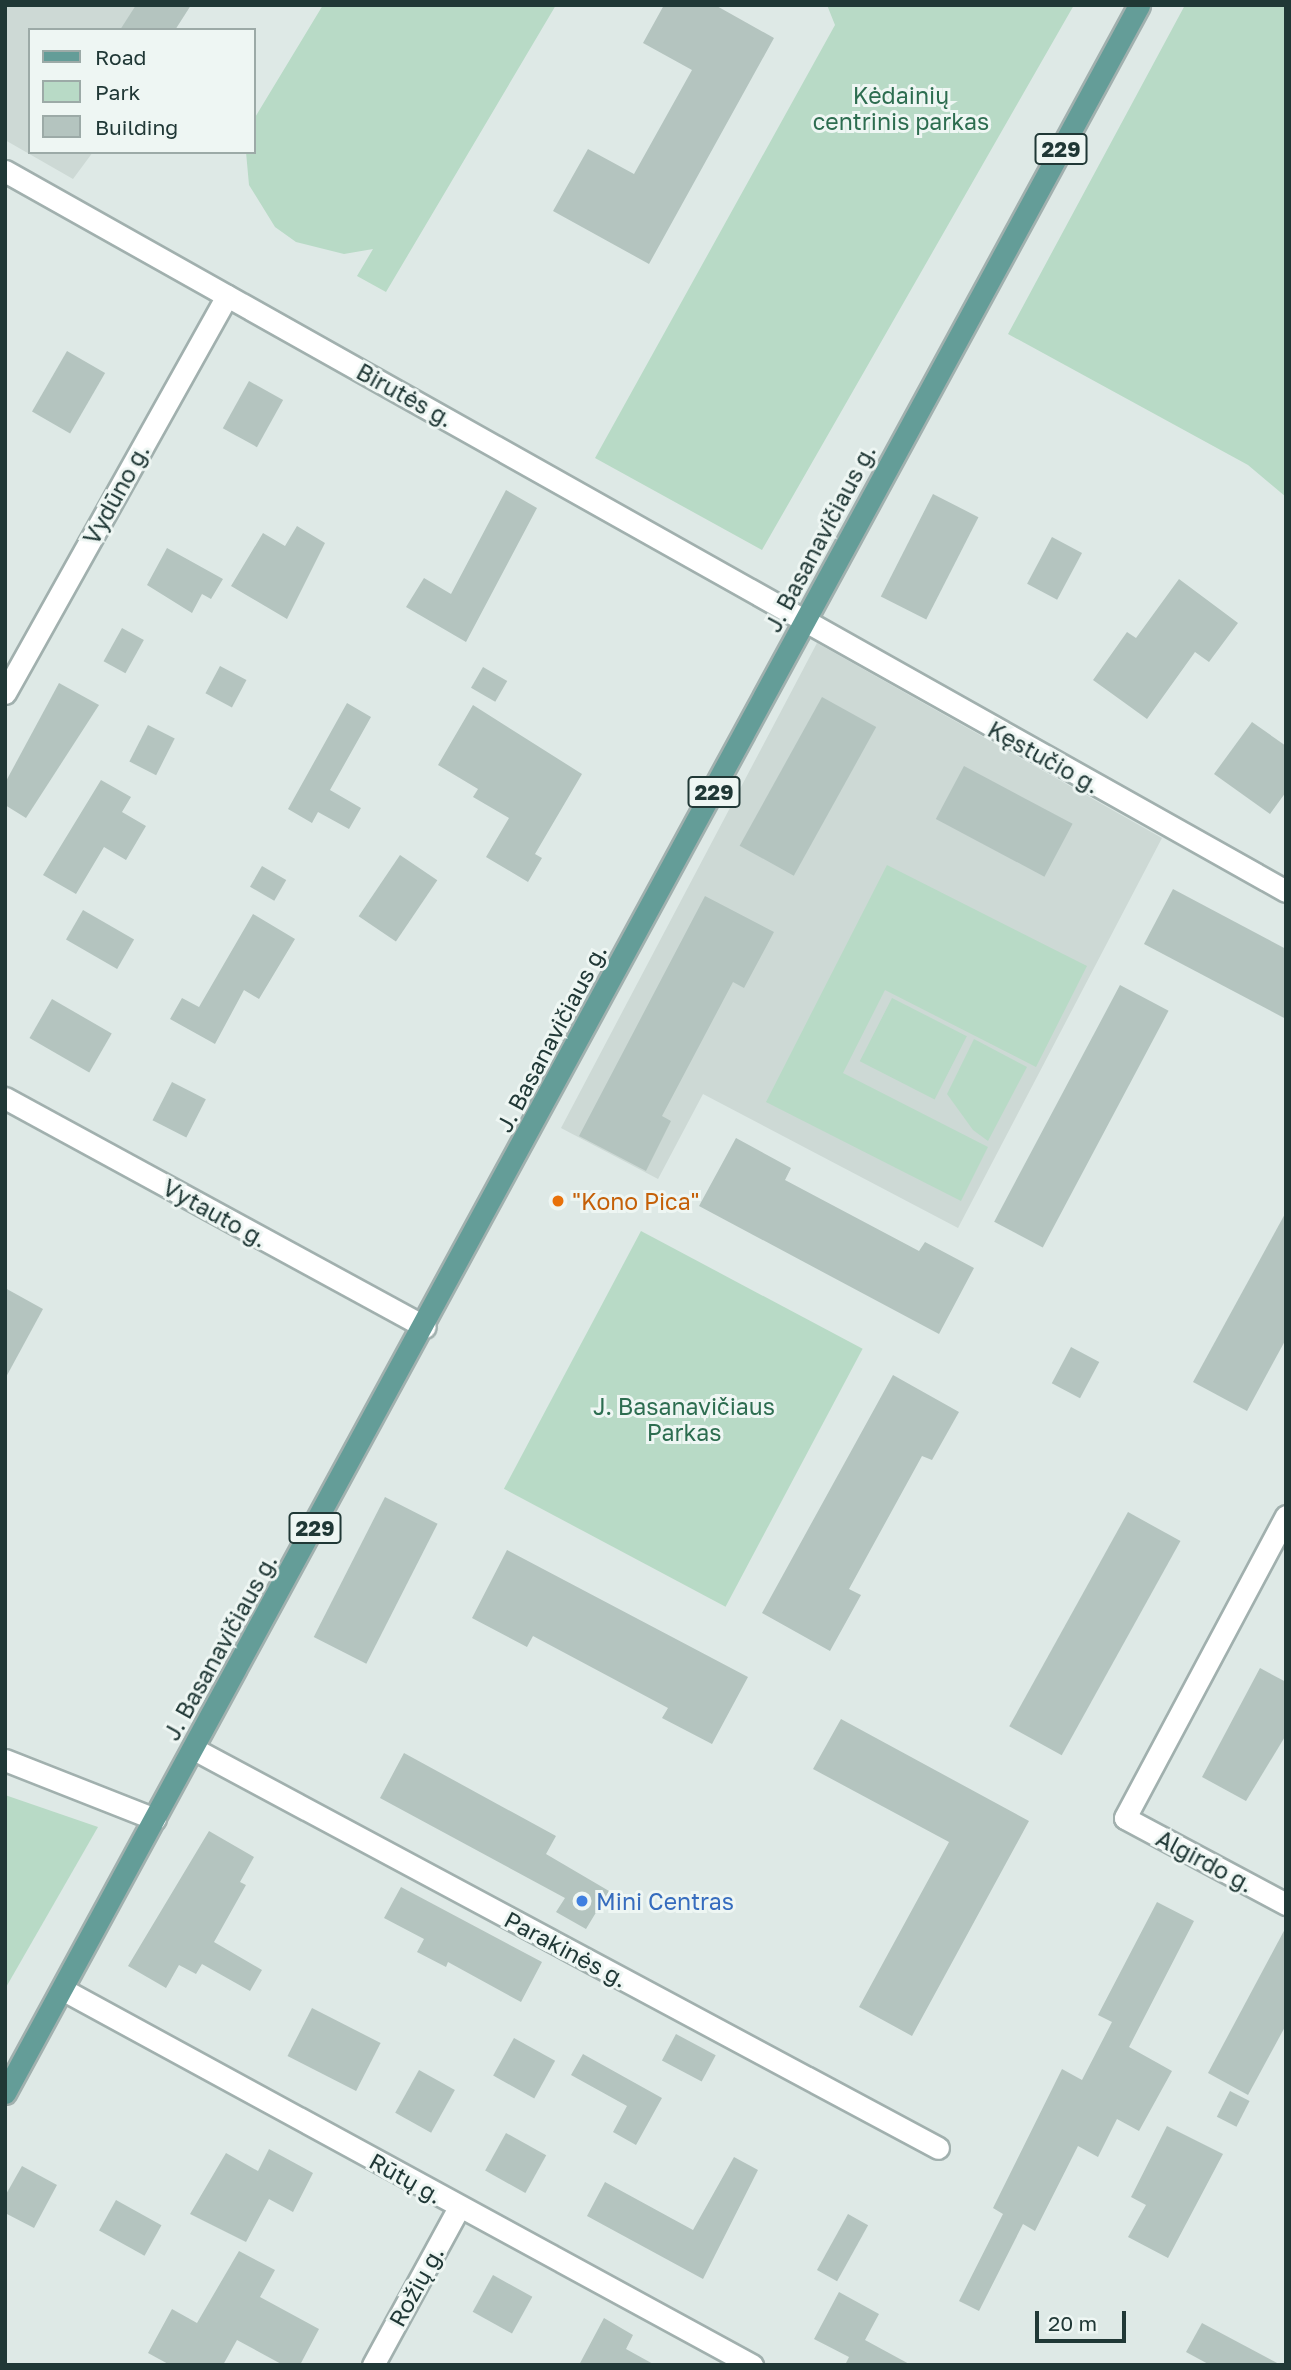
<!DOCTYPE html>
<html>
<head>
<meta charset="utf-8">
<style>
  body { margin:0 }
  #map { position:relative; width:1291px; height:2370px; overflow:hidden; background:#dee9e6; font-family:"Golos Text",sans-serif }
  div>[style] { position:absolute }
  .built>* { inset:0; background:#cdd9d5 }
  .green>* { inset:0; background:#b8dac6; transform-origin:0 0 }
  .building>* { inset:0; background:#b4c4bf; transform-origin:0 0 }
  .roads { filter:drop-shadow(2px 0 #a1b0ae) drop-shadow(-2px 0 #a1b0ae) drop-shadow(0 2px #a1b0ae) drop-shadow(0 -2px #a1b0ae) }
  .minor>* { height:21px; margin:-10.5px; padding:0 10.5px; transform-origin:10.5px; border-radius:10.5px; background:#fff }
  .major>* { height:21px; margin:-10.5px; padding:0 10.5px; transform-origin:10.5px; border-radius:10.5px; background:#649d98 }
  .dots>* { width:19px; height:19px; translate:-50% -50%; box-sizing:border-box; border:4px solid #eef6f3; border-radius:50% }
  span { translate:-50% -50%; white-space:nowrap; text-align:center; line-height:1.15; -webkit-text-stroke:6px #eef6f3; paint-order:stroke }
  .shield-label span { padding:2px 5px; background:#eef6f3; border:2px solid; border-radius:5px; -webkit-text-stroke-width:0 }
  .shield-label { font-size:21px; color:#203836; font-weight:700 }
  .park-label { font-size:23px; color:#2d6d50 }
  .street-label { font-size:23px; color:#203836 }
  .food-label { font-size:23px; color:#c56008 }
  .left { translate:0 -50%; text-align:left }
  .shop-label { font-size:23px; color:#366cbe }
  .frame { position:absolute; inset:0; border:7px solid #203836; pointer-events:none }
  .legend { position:absolute; left:28px; top:28px; width:228px; height:126px; box-sizing:border-box; background:#eef6f3; border:2px solid #9caaa7; margin:0; padding:9px 12px; list-style:none; font-size:21px; color:#203836 }
  .legend li { display:flex; align-items:center; gap:14px; height:35px }
  .legend b { width:35px; border:2px solid #9caaa7 }
  .scale { position:absolute; left:1035px; top:2311px; width:91px; height:32px; box-sizing:border-box; border:4px solid #203836; border-top:0; padding-left:9px; font-size:21px; line-height:24px; white-space:nowrap; color:#203836; -webkit-text-stroke:5px #eef6f3; paint-order:stroke }
</style>
</head>
<body>
<div id="map">
  <div class="built">
    <div style="clip-path:polygon(5px 5px,191px 5px,175px 30px,30px 30px,30px 152px,93px 152px,73px 179px,5px 140px)"></div>
    <div style="clip-path:polygon(817px 643px,1162px 838px,958px 1228px,703px 1094px,658px 1179px,561px 1128px)"></div>
  </div>
  <div class="green">
    <div style="clip-path:polygon(323px 5px,556px 5px,386px 292px,357px 276px,373px 249px,344px 254px,296px 242px,275px 227px,249px 185px,246px 152px,254px 152px,254px 119px)"></div>
    <div style="clip-path:polygon(827px 5px,1074px 5px,762px 550px,595px 458px,835px 25px)"></div>
    <div style="clip-path:polygon(1185px 5px,1286px 5px,1286px 497px,1248px 465px,1008px 334px)"></div>
    <div style="clip-path:polygon(887px 865px,1087px 966px,1036px 1067px,885px 990px,843px 1073px,988px 1147px,961px 1201px,766px 1102px)"></div>
    <div style="left:892px;top:998px;width:84px;height:71px;rotate:27deg"></div>
    <div style="clip-path:polygon(974px 1039px,1027px 1067px,988px 1141px,973px 1130px,947px 1094px)"></div>
    <div style="left:641px;top:1231px;width:251px;height:292px;rotate:28deg"></div>
    <div style="clip-path:polygon(5px 1795px,98px 1827px,5px 1989px)"></div>
  </div>
  <div class="building">
    <div style="clip-path:polygon(136px 5px,191px 5px,175px 30px,120px 30px)"></div>
    <div style="clip-path:polygon(664px 5px,715px 5px,774px 38px,649px 264px,553px 211px,588px 149px,634px 174px,692px 70px,643px 43px)"></div>
    <div style="left:67px;top:351px;width:44px;height:70px;rotate:30deg"></div>
    <div style="left:249px;top:381px;width:39px;height:54px;rotate:29deg"></div>
    <div style="clip-path:polygon(506px 490px,537px 508px,466px 642px,406px 607px,424px 578px,451px 594px)"></div>
    <div style="left:933px;top:494px;width:51px;height:115px;rotate:27deg"></div>
    <div style="clip-path:polygon(297px 526px,325px 543px,287px 619px,231px 586px,263px 533px,285px 546px)"></div>
    <div style="left:1052px;top:537px;width:34px;height:53px;rotate:28deg"></div>
    <div style="clip-path:polygon(167px 548px,223px 579px,211px 599px,202px 594px,192px 613px,147px 585px)"></div>
    <div style="clip-path:polygon(1179px 579px,1238px 623px,1209px 662px,1195px 652px,1147px 719px,1093px 680px,1127px 632px,1136px 638px)"></div>
    <div style="left:122px;top:628px;width:25px;height:38px;rotate:29deg"></div>
    <div style="left:220px;top:666px;width:30px;height:31px;rotate:28deg"></div>
    <div style="left:483px;top:667px;width:28px;height:24px;rotate:30deg"></div>
    <div style="clip-path:polygon(59px 683px,99px 705px,26px 818px,5px 805px,5px 783px)"></div>
    <div style="left:822px;top:697px;width:62px;height:170px;rotate:29deg"></div>
    <div style="clip-path:polygon(347px 703px,371px 717px,330px 790px,361px 808px,349px 829px,318px 812px,312px 823px,288px 809px)"></div>
    <div style="clip-path:polygon(473px 705px,582px 774px,535px 854px,542px 858px,528px 882px,486px 857px,509px 818px,473px 797px,478px 789px,438px 765px)"></div>
    <div style="clip-path:polygon(1252px 722px,1286px 746px,1286px 792px,1270px 814px,1214px 774px)"></div>
    <div style="left:148px;top:725px;width:30px;height:41px;rotate:27deg"></div>
    <div style="left:964px;top:766px;width:123px;height:60px;rotate:28deg"></div>
    <div style="clip-path:polygon(101px 780px,131px 797px,122px 812px,146px 826px,126px 860px,104px 847px,76px 894px,43px 875px)"></div>
    <div style="left:400px;top:855px;width:45px;height:74px;rotate:34deg"></div>
    <div style="left:262px;top:866px;width:28px;height:24px;rotate:30deg"></div>
    <div style="clip-path:polygon(1173px 889px,1286px 949px,1286px 1019px,1144px 944px)"></div>
    <div style="clip-path:polygon(705px 896px,774px 932px,744px 988px,733px 982px,662px 1116px,671px 1121px,646px 1171px,579px 1136px)"></div>
    <div style="left:83px;top:910px;width:59px;height:34px;rotate:30deg"></div>
    <div style="clip-path:polygon(253px 914px,295px 939px,259px 999px,244px 990px,215px 1044px,170px 1019px,182px 998px,199px 1007px)"></div>
    <div style="left:1120px;top:985px;width:55px;height:268px;rotate:28deg"></div>
    <div style="left:52px;top:999px;width:69px;height:45px;rotate:30deg"></div>
    <div style="left:172px;top:1082px;width:38px;height:43px;rotate:27deg"></div>
    <div style="clip-path:polygon(736px 1138px,791px 1168px,785px 1180px,919px 1251px,925px 1242px,974px 1268px,939px 1334px,699px 1206px)"></div>
    <div style="clip-path:polygon(1286px 1212px,1286px 1339px,1247px 1411px,1193px 1382px)"></div>
    <div style="clip-path:polygon(5px 1288px,43px 1309px,5px 1379px)"></div>
    <div style="left:1071px;top:1347px;width:32px;height:41px;rotate:28deg"></div>
    <div style="clip-path:polygon(893px 1375px,959px 1412px,932px 1460px,922px 1456px,849px 1589px,861px 1595px,830px 1651px,762px 1613px)"></div>
    <div style="left:385px;top:1497px;width:59px;height:157px;rotate:27deg"></div>
    <div style="left:1128px;top:1512px;width:60px;height:245px;rotate:29deg"></div>
    <div style="clip-path:polygon(507px 1550px,748px 1677px,712px 1744px,662px 1718px,668px 1708px,533px 1636px,527px 1647px,472px 1618px)"></div>
    <div style="clip-path:polygon(1260px 1668px,1286px 1682px,1286px 1735px,1246px 1801px,1202px 1777px)"></div>
    <div style="clip-path:polygon(841px 1719px,1029px 1821px,912px 2036px,859px 2007px,949px 1842px,813px 1769px)"></div>
    <div style="clip-path:polygon(404px 1753px,556px 1836px,546px 1854px,609px 1891px,586px 1929px,556px 1912px,565px 1898px,380px 1798px)"></div>
    <div style="clip-path:polygon(209px 1831px,254px 1857px,240px 1882px,246px 1885px,214px 1942px,262px 1970px,250px 1991px,202px 1964px,196px 1974px,179px 1965px,166px 1988px,128px 1966px)"></div>
    <div style="clip-path:polygon(401px 1887px,542px 1962px,521px 2002px,448px 1962px,446px 1967px,417px 1952px,424px 1939px,384px 1918px)"></div>
    <div style="clip-path:polygon(1157px 1902px,1194px 1921px,1129px 2047px,1172px 2071px,1139px 2131px,1117px 2119px,1098px 2157px,1078px 2146px,1035px 2231px,1023px 2224px,979px 2311px,959px 2301px,1003px 2214px,993px 2208px,1062px 2069px,1082px 2080px,1112px 2022px,1098px 2015px)"></div>
    <div style="clip-path:polygon(1286px 1927px,1286px 2025px,1248px 2095px,1208px 2073px)"></div>
    <div style="left:312px;top:2008px;width:77px;height:54px;rotate:27deg"></div>
    <div style="left:676px;top:2034px;width:45px;height:30px;rotate:28deg"></div>
    <div style="left:514px;top:2038px;width:47px;height:43px;rotate:29deg"></div>
    <div style="clip-path:polygon(583px 2054px,662px 2098px,636px 2145px,613px 2132px,627px 2106px,571px 2075px)"></div>
    <div style="left:419px;top:2070px;width:41px;height:49px;rotate:29deg"></div>
    <div style="left:1230px;top:2091px;width:22px;height:29px;rotate:27deg"></div>
    <div style="clip-path:polygon(1167px 2126px,1223px 2154px,1168px 2258px,1128px 2237px,1146px 2205px,1131px 2197px)"></div>
    <div style="left:506px;top:2133px;width:46px;height:43px;rotate:29deg"></div>
    <div style="clip-path:polygon(269px 2149px,313px 2173px,293px 2212px,269px 2199px,246px 2242px,190px 2214px,226px 2153px,258px 2171px)"></div>
    <div style="clip-path:polygon(734px 2157px,758px 2170px,703px 2279px,587px 2216px,605px 2182px,693px 2230px)"></div>
    <div style="clip-path:polygon(22px 2166px,57px 2185px,34px 2228px,5px 2213px,5px 2196px)"></div>
    <div style="left:116px;top:2200px;width:52px;height:35px;rotate:29deg"></div>
    <div style="left:848px;top:2214px;width:23px;height:64px;rotate:29deg"></div>
    <div style="clip-path:polygon(239px 2251px,275px 2270px,260px 2297px,319px 2329px,300px 2365px,283px 2365px,237px 2340px,223px 2365px,170px 2365px,148px 2353px,172px 2309px,197px 2323px)"></div>
    <div style="left:493px;top:2275px;width:45px;height:42px;rotate:29deg"></div>
    <div style="clip-path:polygon(839px 2292px,879px 2314px,865px 2340px,911px 2365px,845px 2365px,849px 2357px,814px 2339px)"></div>
    <div style="clip-path:polygon(604px 2318px,633px 2335px,626px 2349px,655px 2365px,579px 2365px)"></div>
    <div style="clip-path:polygon(1202px 2323px,1281px 2365px,1210px 2365px,1186px 2352px)"></div>
  </div>
  <div class="roads">
    <div class="minor">
      <div style="left:5px;top:171px;width:1469px;rotate:29.34deg"></div>
      <div style="left:5px;top:693px;width:455px;rotate:-60.8deg"></div>
      <div style="left:5px;top:1098px;width:478px;rotate:28.6deg"></div>
      <div style="left:1286px;top:1516px;width:342px;rotate:118.1deg"></div>
      <div style="left:1125px;top:1818px;width:183px;rotate:28.1deg"></div>
      <div style="left:194px;top:1749px;width:844px;rotate:28.2deg"></div>
      <div style="left:5px;top:1760px;width:161px;rotate:21.5deg"></div>
      <div style="left:62px;top:1989px;width:786px;rotate:28.59deg"></div>
      <div style="left:373px;top:2365px;width:180px;rotate:-61.4deg"></div>
    </div>
    <div class="major">
      <div style="left:5px;top:2093px;width:2376px;rotate:-61.49deg"></div>
    </div>
  </div>
  <div class="dots">
    <div style="left:558px;top:1201px;background:#e8710a"></div>
    <div style="left:582px;top:1901px;background:#3f7fe0"></div>
  </div>
  <div class="shield-label">
    <span style="left:1061px;top:149px">229</span>
    <span style="left:714px;top:792px">229</span>
    <span style="left:315px;top:1528px">229</span>
  </div>
  <div class="park-label">
    <span style="left:901px;top:108px">Kėdainių<br>centrinis parkas</span>
    <span style="left:684px;top:1419px">J. Basanavičiaus<br>Parkas</span>
  </div>
  <div class="street-label">
    <span style="left:405px;top:395px;rotate:29deg">Birutės g.</span>
    <span style="left:116px;top:494px;rotate:-61deg">Vydūno g.</span>
    <span style="left:820px;top:538px;rotate:-62deg">J. Basanavičiaus g.</span>
    <span style="left:1044px;top:757px;rotate:29deg">Kęstučio g.</span>
    <span style="left:551px;top:1038px;rotate:-62deg">J. Basanavičiaus g.</span>
    <span style="left:215px;top:1213px;rotate:29deg">Vytauto g.</span>
    <span style="left:220px;top:1647px;rotate:-61deg">J. Basanavičiaus g.</span>
    <span style="left:1205px;top:1861px;rotate:28deg">Algirdo g.</span>
    <span style="left:566px;top:1949px;rotate:28deg">Parakinės g.</span>
    <span style="left:406px;top:2178px;rotate:29deg">Rūtų g.</span>
    <span style="left:416px;top:2286px;rotate:-61deg">Rožių g.</span>
  </div>
  <div class="food-label">
    <span class="left" style="left:572px;top:1201px">"Kono Pica"</span>
  </div>
  <div class="shop-label">
    <span class="left" style="left:596px;top:1901px">Mini Centras</span>
  </div>
  <div class="frame"></div>
  <ul class="legend">
  <li><b style="height:9px;background:#649d98"></b>Road</li>
  <li><b style="height:19px;background:#b8dac6"></b>Park</li>
  <li><b style="height:19px;background:#b4c4bf"></b>Building</li>
  </ul>
  <div class="scale">20 m</div>
</div>
</body>
</html>
